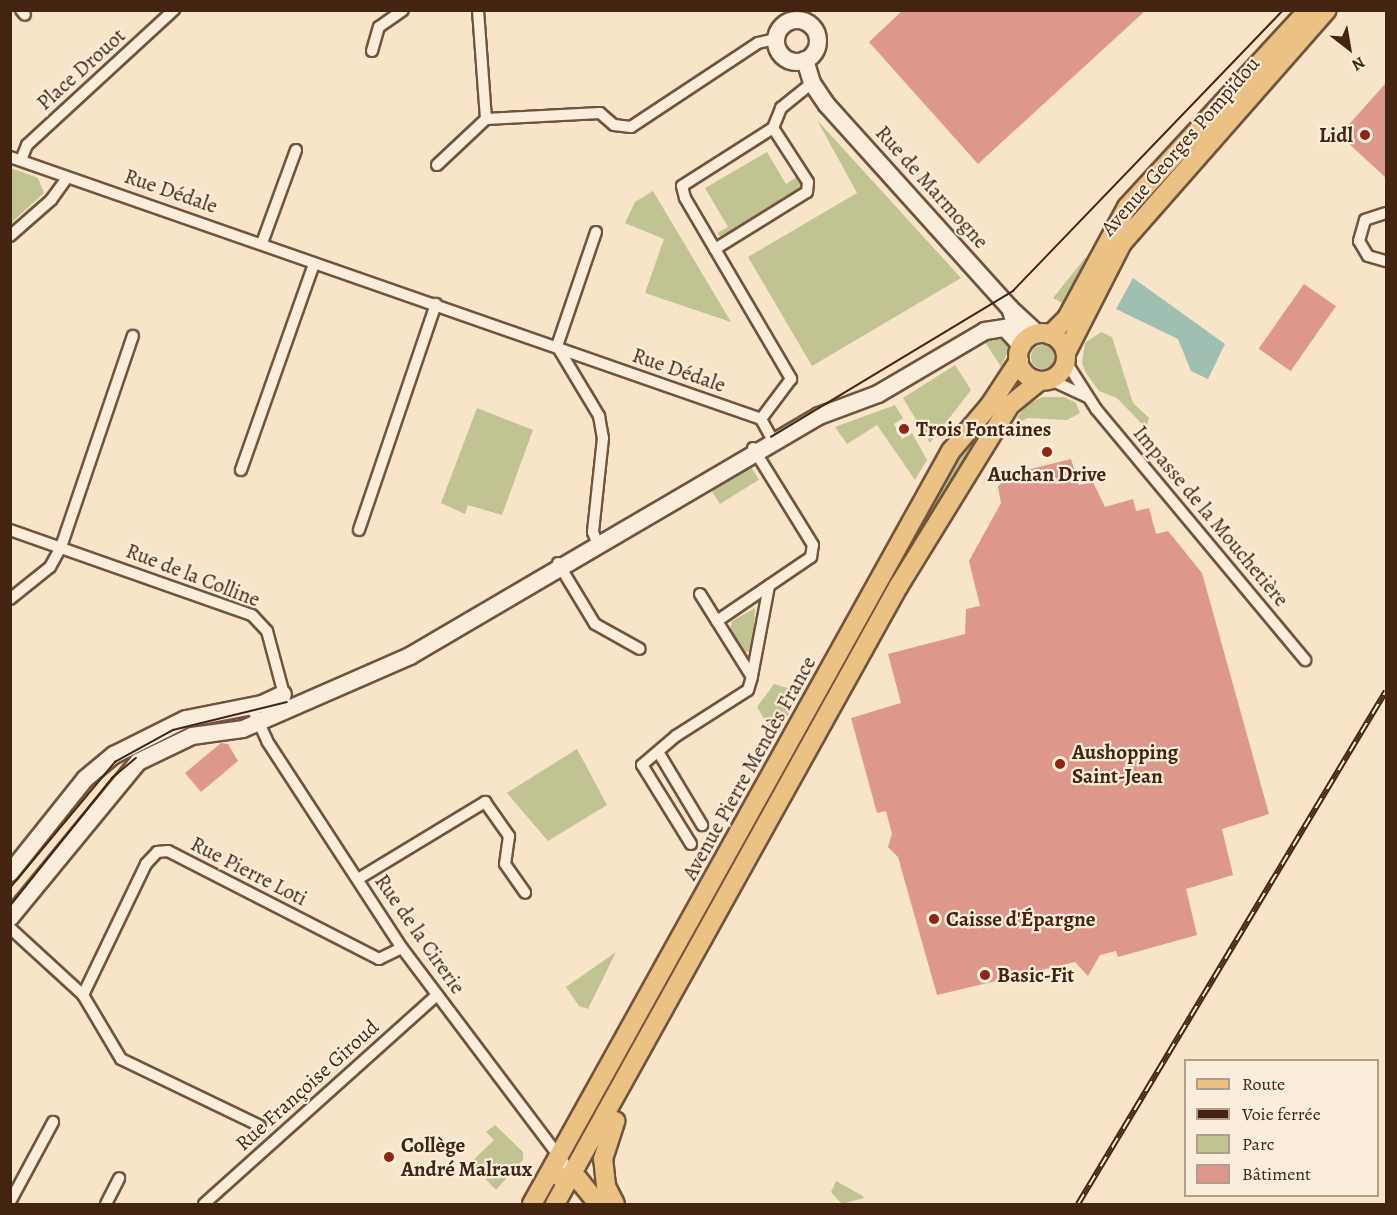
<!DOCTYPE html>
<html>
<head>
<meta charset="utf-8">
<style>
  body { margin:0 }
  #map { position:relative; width:1397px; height:1215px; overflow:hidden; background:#f8e4c8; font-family:Alegreya,serif }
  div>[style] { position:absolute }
  .green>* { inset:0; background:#c1c393; transform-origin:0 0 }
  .round { border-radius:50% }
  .water>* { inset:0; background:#9ebfb1 }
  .building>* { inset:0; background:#dd978b; transform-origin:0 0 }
  .roads { filter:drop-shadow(2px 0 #70543e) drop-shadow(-2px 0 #70543e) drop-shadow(0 2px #70543e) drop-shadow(0 -2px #70543e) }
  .street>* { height:10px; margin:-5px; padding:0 5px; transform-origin:5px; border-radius:5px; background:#faeddb }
  .secondary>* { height:16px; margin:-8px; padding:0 8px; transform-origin:8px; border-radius:8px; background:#faeddb }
  .secondary>.ring { margin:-8px; padding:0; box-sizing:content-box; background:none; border:16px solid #faeddb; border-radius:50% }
  .primary>* { height:18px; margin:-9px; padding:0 9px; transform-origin:9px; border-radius:9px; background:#ecc284 }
  .primary>.ring { margin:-9px; padding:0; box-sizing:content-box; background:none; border:18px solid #ecc284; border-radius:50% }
  .tram>* { height:1.5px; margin:-0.75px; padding:0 0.75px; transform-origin:0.75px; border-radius:0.75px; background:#432410 }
  .rail>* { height:6px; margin-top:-3px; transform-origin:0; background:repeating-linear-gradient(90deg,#faeddb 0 11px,#432410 0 22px); box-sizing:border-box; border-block:2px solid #432410 }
  .dots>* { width:16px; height:16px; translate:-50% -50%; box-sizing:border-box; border:3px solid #faeddb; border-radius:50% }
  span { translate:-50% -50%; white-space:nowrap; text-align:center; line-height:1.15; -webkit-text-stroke:4.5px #faeddb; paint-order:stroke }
  .street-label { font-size:21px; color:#432410 }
  .poi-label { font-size:21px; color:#432410; font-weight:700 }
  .right { translate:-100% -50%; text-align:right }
  .left { translate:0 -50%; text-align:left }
  .frame { position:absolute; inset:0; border:12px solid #432410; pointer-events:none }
  .legend { position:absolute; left:1184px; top:1059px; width:195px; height:138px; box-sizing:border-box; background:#faeddb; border:2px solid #b19d8a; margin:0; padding:8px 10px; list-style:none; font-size:18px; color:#432410 }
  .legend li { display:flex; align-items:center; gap:12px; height:30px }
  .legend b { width:30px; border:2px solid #b19d8a }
  .north { position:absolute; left:1319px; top:18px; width:60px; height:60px; -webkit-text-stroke:4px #faeddb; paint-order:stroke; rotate:149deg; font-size:16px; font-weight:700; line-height:24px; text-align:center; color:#432410 }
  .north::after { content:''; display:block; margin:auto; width:21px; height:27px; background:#432410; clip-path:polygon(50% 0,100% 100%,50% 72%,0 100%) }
</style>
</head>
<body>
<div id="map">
  <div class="green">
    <div style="clip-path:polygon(817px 120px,961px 278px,812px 366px,748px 257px,857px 193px)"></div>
    <div style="clip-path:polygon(767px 152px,786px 184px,797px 177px,803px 187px,721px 237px,717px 233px,728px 227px,705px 188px)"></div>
    <div style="clip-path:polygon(11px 168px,38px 178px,44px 193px,11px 223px)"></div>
    <div style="clip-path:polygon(653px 191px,731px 322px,645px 293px,664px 239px,625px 223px,635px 202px)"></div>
    <div style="clip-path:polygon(1085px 258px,1089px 260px,1066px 305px,1053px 298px)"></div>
    <div style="clip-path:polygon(995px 330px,1012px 342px,1001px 367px,982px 337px)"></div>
    <div style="clip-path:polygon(1101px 332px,1112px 337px,1133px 403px,1149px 418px,1146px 428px,1117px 398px,1099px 391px,1086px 373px,1082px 363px,1085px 343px)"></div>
    <div class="round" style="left:1031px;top:345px;width:24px;height:24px"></div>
    <div style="clip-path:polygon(955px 365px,971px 390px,930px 443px,903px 398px)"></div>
    <div style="clip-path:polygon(1042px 397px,1064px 397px,1076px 403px,1080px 413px,1067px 420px,1028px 418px,1012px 426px,1025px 406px)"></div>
    <div style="clip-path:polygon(895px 405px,903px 418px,894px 424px,902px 439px,912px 433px,927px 460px,915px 480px,877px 425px,847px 444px,835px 427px)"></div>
    <div style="clip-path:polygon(477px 408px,533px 430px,502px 515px,468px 505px,465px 514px,441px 503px)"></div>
    <div style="clip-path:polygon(983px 426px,987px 428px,935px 515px,925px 510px)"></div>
    <div style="left:751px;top:467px;width:15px;height:46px;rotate:58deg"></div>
    <div style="clip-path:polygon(755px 608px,753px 649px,743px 654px,730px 631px,732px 621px)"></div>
    <div style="clip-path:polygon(774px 684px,801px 692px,775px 738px,757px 707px)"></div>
    <div style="clip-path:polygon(577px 749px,607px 805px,548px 841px,507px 793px)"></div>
    <div style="clip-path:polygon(616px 952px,588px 1009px,579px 1006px,566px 987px)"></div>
    <div style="clip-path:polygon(495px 1125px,523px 1152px,523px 1160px,496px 1190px,470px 1163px,494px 1140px,486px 1132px)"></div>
    <div style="clip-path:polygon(836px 1181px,863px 1196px,864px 1198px,842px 1204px,831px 1192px)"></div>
  </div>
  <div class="water">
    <div style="clip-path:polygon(1133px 278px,1225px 344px,1208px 379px,1191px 371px,1178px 339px,1116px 309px)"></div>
  </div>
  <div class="building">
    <div style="clip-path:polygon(903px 10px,1146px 10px,978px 164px,869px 42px)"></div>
    <div style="clip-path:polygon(1386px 83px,1386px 178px,1344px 139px,1344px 130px)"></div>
    <div style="left:1304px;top:284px;width:39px;height:79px;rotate:35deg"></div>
    <div style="clip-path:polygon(1071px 459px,1079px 485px,1093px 482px,1105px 507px,1133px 499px,1136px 511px,1149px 508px,1156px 534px,1168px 531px,1202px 573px,1269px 814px,1222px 829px,1233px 875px,1186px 889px,1197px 935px,1118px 957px,1116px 951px,1100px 955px,1088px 976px,1075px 962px,937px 995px,898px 857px,888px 847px,892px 834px,886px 811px,877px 813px,851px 718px,901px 703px,888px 654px,965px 634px,966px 609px,980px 606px,969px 561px,1001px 503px,998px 487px,1007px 475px)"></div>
    <div style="clip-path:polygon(221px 743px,228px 744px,238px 761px,201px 792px,185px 773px)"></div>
  </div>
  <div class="roads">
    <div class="street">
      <div style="left:21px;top:10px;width:6px;rotate:51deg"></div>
      <div style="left:372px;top:51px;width:25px;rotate:-74deg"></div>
      <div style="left:379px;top:27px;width:29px;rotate:-35deg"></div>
      <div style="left:486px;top:119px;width:114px;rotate:-3deg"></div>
      <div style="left:600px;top:113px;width:18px;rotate:41deg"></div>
      <div style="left:614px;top:125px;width:17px;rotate:7deg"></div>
      <div style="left:631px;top:127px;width:152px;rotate:-33.5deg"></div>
      <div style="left:758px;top:43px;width:18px;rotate:-13deg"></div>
      <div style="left:773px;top:128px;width:22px;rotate:-68deg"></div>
      <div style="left:781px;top:108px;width:40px;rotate:-39deg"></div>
      <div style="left:10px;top:157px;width:795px;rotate:19.23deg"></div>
      <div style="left:761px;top:419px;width:21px;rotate:61deg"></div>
      <div style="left:21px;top:160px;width:16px;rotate:-68deg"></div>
      <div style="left:27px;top:145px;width:200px;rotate:-42.6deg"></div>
      <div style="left:437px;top:165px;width:67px;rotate:-43.2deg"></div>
      <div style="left:486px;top:119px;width:109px;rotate:-94.2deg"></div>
      <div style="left:1386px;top:213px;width:22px;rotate:162deg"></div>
      <div style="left:1365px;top:220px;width:22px;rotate:106deg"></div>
      <div style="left:1359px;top:241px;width:17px;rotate:59deg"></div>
      <div style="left:1368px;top:256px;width:19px;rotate:16deg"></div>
      <div style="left:596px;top:232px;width:120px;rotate:108.9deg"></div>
      <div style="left:557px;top:346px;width:82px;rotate:59deg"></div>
      <div style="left:599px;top:416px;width:22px;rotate:80deg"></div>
      <div style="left:603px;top:438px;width:95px;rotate:96.1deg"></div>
      <div style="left:593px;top:532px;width:14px;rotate:69deg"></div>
      <div style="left:10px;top:236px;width:55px;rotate:-41.3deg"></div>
      <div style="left:51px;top:200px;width:27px;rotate:-54deg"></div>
      <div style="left:262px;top:243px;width:99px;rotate:-69.9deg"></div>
      <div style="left:715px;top:249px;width:108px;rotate:-31.8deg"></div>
      <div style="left:807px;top:192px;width:10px;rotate:-84deg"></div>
      <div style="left:808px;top:182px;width:64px;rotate:-122.9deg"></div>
      <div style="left:773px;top:128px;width:108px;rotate:147.5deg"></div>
      <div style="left:682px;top:186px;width:12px;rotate:76deg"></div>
      <div style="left:685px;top:198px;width:210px;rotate:59.6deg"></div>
      <div style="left:791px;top:379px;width:50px;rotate:126.9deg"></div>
      <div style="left:1066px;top:362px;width:56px;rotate:57.4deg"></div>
      <div style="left:1096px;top:409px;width:327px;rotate:50.2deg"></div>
      <div style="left:1051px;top:380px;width:40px;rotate:25deg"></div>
      <div style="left:241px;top:470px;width:219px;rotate:-70.5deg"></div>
      <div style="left:10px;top:530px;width:256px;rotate:19.4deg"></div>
      <div style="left:252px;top:615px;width:22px;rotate:47deg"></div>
      <div style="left:267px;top:631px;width:69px;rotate:75deg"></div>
      <div style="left:359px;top:530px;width:239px;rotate:-71.2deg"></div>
      <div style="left:558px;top:563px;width:71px;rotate:58.8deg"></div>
      <div style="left:595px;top:624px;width:51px;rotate:29.1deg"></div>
      <div style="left:700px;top:594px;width:32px;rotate:58deg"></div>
      <div style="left:10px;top:599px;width:51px;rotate:-38.7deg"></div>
      <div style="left:50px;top:567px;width:23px;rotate:-61deg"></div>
      <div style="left:61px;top:547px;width:223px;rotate:-71.2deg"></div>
      <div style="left:752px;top:676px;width:92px;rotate:-79.3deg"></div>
      <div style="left:251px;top:706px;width:38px;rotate:65deg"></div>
      <div style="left:267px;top:741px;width:247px;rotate:56.9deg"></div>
      <div style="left:402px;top:948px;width:283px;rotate:53deg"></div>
      <div style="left:660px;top:755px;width:82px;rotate:59deg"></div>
      <div style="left:691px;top:844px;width:93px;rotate:-121.8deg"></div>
      <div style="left:642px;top:765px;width:45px;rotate:-40.5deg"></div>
      <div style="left:676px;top:736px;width:85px;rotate:-32.6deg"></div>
      <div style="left:748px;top:690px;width:14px;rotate:-73deg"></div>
      <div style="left:752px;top:677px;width:66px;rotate:-122deg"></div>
      <div style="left:717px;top:621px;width:114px;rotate:-34.2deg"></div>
      <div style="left:811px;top:557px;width:12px;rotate:-81deg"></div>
      <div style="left:813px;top:545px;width:114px;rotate:-121.7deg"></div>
      <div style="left:358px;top:879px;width:149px;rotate:-31.2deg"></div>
      <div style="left:485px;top:802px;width:42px;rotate:54.8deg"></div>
      <div style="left:509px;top:836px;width:28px;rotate:98deg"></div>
      <div style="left:505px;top:864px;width:35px;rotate:55deg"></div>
      <div style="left:10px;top:928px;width:99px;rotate:42.5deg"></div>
      <div style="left:83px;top:995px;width:74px;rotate:59.3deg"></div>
      <div style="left:121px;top:1059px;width:154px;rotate:25.7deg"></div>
      <div style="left:83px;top:995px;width:145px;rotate:-64.3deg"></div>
      <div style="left:146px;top:864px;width:16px;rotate:-47deg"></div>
      <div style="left:157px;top:852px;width:11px;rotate:-5deg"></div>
      <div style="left:168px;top:851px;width:237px;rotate:27.1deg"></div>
      <div style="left:379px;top:959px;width:25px;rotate:-26deg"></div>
      <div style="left:10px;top:1202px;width:91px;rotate:-61.7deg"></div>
      <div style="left:106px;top:1204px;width:29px;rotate:-63deg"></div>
      <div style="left:204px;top:1204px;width:313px;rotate:-41.9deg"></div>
    </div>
    <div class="secondary">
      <div class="ring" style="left:776px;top:20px;width:26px;height:26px"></div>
      <div style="left:805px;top:60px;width:24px;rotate:73deg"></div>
      <div style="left:812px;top:83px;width:27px;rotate:56deg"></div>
      <div style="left:827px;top:105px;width:273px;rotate:48deg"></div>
      <div style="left:1010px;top:308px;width:36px;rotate:72deg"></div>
      <div style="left:1013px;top:311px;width:34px;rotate:43deg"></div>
      <div style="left:10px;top:873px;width:120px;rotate:-51.4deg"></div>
      <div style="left:85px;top:779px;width:38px;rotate:-40deg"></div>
      <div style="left:114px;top:755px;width:80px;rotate:-26.6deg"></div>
      <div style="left:186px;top:719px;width:77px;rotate:-11.2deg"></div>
      <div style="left:262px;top:704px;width:23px;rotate:-25deg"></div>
      <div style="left:10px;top:918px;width:202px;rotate:-50.6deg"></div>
      <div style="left:138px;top:762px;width:60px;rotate:-25.7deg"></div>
      <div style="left:192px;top:736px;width:51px;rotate:-7.8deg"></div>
      <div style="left:243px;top:729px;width:182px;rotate:-23.6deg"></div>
      <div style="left:410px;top:656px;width:474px;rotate:-30.4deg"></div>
      <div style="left:819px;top:416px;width:63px;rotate:-20.4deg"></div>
      <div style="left:878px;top:394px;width:124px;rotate:-30.5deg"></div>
      <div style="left:985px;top:331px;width:20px;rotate:-9deg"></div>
      <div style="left:1005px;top:328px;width:25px;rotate:47deg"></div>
    </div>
    <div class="primary">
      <div class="ring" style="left:1018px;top:333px;width:30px;height:30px"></div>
      <div style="left:1050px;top:335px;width:24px;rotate:-45deg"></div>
      <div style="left:1067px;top:318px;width:126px;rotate:-61.6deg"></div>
      <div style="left:1127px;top:207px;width:268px;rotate:-47.4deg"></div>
      <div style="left:1066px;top:353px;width:123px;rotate:-63deg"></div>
      <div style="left:1122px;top:243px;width:310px;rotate:-48.7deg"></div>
      <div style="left:560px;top:1177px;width:18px;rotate:6deg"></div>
      <div style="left:578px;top:1179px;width:32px;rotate:51deg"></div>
      <div style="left:532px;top:1204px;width:862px;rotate:-60.91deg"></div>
      <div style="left:951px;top:451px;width:60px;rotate:-49.7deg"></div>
      <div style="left:990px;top:405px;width:53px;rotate:-56.6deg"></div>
      <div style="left:555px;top:1204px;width:706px;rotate:-60.93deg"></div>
      <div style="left:898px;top:587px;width:214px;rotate:-58.4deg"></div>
      <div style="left:1010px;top:405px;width:38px;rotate:-39deg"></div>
      <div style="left:615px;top:1204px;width:20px;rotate:-117deg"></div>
      <div style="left:606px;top:1186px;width:27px;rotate:-96deg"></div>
      <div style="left:603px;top:1159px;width:40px;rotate:-72deg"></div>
    </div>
  </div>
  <div class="tram">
    <div style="left:771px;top:437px;width:283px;rotate:-31.1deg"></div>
    <div style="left:1013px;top:291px;width:390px;rotate:-46.1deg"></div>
    <div style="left:10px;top:888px;width:164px;rotate:-50.2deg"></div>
    <div style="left:115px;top:762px;width:66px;rotate:-28.9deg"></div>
    <div style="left:173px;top:730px;width:117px;rotate:-13.8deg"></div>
    <div style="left:10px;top:906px;width:164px;rotate:-51.4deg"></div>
    <div style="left:112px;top:778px;width:31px;rotate:-40deg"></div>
  </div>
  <div class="rail">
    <div style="left:1078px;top:1204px;width:598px;rotate:-59.02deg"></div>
  </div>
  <div class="dots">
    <div style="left:1365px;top:135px;background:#8f2418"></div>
    <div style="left:904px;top:429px;background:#8f2418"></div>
    <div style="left:1047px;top:452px;background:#8f2418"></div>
    <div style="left:1060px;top:764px;background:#8f2418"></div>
    <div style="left:934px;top:919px;background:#8f2418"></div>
    <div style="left:985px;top:975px;background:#8f2418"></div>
    <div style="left:389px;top:1157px;background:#8f2418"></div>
  </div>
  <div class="street-label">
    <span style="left:81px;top:69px;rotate:-42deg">Place Drouot</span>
    <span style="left:1180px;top:146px;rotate:-49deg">Avenue Georges Pompidou</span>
    <span style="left:932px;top:187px;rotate:48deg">Rue de Marmogne</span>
    <span style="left:171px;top:191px;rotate:19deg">Rue Dédale</span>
    <span style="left:679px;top:370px;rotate:19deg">Rue Dédale</span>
    <span style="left:1211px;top:516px;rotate:50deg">Impasse de la Mouchetière</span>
    <span style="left:193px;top:575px;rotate:21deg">Rue de la Colline</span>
    <span style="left:749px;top:768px;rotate:-61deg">Avenue Pierre Mendès France</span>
    <span style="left:249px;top:871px;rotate:27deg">Rue Pierre Loti</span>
    <span style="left:420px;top:934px;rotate:55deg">Rue de la Cirerie</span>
    <span style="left:307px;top:1085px;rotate:-42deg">Rue Françoise Giroud</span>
  </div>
  <div class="poi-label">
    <span class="right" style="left:1353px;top:135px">Lidl</span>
    <span class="left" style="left:916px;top:429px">Trois Fontaines</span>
    <span style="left:1047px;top:474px">Auchan Drive</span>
    <span class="left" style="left:1072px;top:764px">Aushopping<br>Saint-Jean</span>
    <span class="left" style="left:946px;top:919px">Caisse d'Épargne</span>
    <span class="left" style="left:997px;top:975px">Basic-Fit</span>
    <span class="left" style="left:401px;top:1157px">Collège<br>André Malraux</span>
  </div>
  <div class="frame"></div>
  <ul class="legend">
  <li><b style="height:8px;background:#ecc284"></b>Route</li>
  <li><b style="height:8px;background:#432410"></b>Voie ferrée</li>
  <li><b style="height:16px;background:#c1c393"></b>Parc</li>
  <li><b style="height:16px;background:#dd978b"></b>Bâtiment</li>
  </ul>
  <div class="north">N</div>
</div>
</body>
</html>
